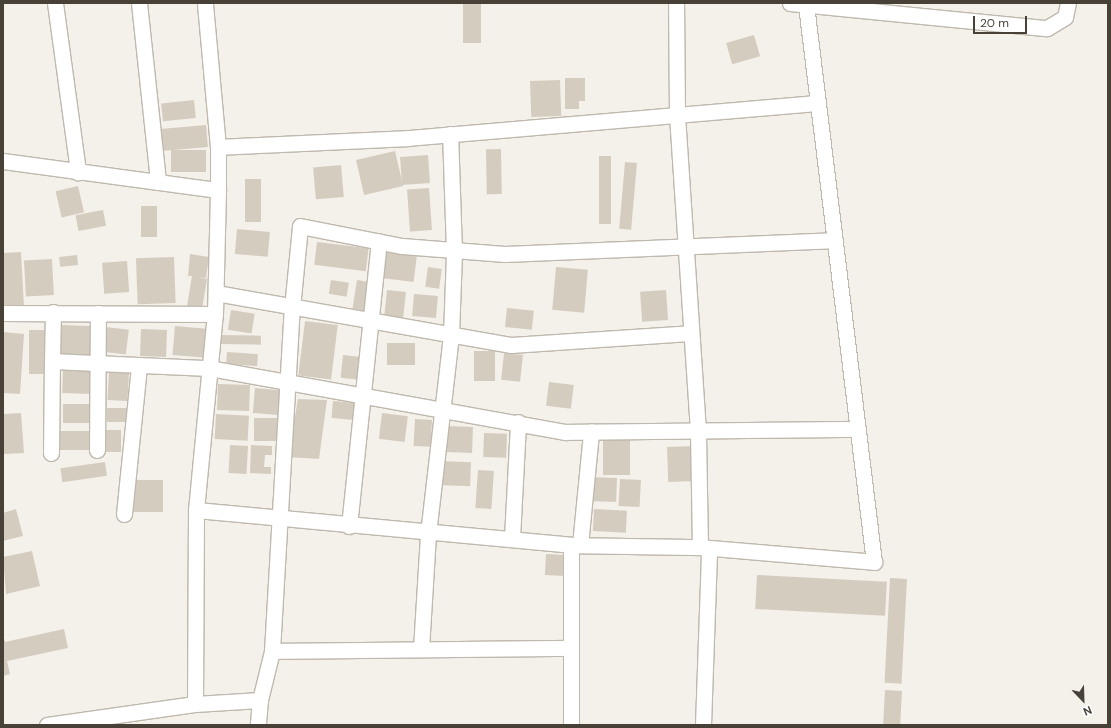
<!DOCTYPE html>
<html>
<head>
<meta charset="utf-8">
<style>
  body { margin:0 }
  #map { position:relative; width:1111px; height:728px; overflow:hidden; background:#f4f0ea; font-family:"DM Sans",sans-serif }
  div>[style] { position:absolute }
  .building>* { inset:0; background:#d5ccc0; transform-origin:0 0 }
  .roads { filter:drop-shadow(1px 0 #bfb8ad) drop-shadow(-1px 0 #bfb8ad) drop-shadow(0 1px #bfb8ad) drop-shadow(0 -1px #bfb8ad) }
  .minor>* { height:15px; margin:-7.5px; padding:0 7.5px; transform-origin:7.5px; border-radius:7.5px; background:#fff }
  span { translate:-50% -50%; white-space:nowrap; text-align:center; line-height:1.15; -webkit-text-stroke:3.5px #fff; paint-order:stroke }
  .frame { position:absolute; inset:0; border:4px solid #474138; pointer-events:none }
  .north { position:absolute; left:1063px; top:680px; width:40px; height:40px; -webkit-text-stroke:3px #fff; paint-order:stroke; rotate:157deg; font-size:11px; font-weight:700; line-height:16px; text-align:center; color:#474138 }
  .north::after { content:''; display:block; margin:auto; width:14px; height:18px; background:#474138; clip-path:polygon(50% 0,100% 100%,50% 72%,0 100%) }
  .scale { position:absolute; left:973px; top:16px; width:54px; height:18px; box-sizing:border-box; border:2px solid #474138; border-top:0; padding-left:5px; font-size:12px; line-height:14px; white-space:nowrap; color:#474138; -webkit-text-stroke:3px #fff; paint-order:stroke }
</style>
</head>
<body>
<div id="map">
  <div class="building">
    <div style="left:463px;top:3px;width:18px;height:40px"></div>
    <div style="left:754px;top:35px;width:22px;height:29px;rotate:74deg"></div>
    <div style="clip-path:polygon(565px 78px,585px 78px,585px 101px,579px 101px,579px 109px,565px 109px)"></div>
    <div style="left:560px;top:80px;width:36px;height:30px;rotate:88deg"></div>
    <div style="left:194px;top:100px;width:18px;height:33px;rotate:84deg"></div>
    <div style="left:206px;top:125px;width:22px;height:46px;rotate:85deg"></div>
    <div style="left:501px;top:149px;width:45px;height:15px;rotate:89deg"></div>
    <div style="left:206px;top:150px;width:22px;height:35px;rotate:90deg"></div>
    <div style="left:395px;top:151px;width:36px;height:40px;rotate:77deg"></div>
    <div style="left:428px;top:155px;width:28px;height:28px;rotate:86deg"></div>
    <div style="left:599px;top:156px;width:12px;height:68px"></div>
    <div style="left:625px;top:162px;width:12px;height:67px;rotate:5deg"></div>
    <div style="left:341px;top:165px;width:32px;height:28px;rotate:85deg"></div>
    <div style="left:245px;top:179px;width:16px;height:43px"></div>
    <div style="left:78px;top:186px;width:27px;height:23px;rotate:77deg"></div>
    <div style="left:429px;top:188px;width:42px;height:22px;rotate:86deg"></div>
    <div style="left:141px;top:206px;width:16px;height:31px"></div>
    <div style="left:103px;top:210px;width:16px;height:28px;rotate:79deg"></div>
    <div style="left:237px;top:229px;width:33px;height:25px;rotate:5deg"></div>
    <div style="left:317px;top:242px;width:52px;height:23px;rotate:7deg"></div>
    <div style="clip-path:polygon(21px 252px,24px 307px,3px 309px,3px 253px)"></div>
    <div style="left:383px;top:252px;width:34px;height:26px;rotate:7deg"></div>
    <div style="clip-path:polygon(190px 254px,209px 257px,206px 278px,199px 277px,207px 279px,202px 309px,187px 306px,192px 276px,188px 276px)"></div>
    <div style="left:77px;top:255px;width:10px;height:18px;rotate:84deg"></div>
    <div style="left:174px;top:257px;width:46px;height:38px;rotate:88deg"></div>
    <div style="left:52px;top:259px;width:36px;height:28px;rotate:87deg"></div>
    <div style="left:127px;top:261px;width:31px;height:25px;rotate:86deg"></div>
    <div style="left:428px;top:267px;width:14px;height:20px;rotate:8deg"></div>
    <div style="left:556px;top:267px;width:32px;height:43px;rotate:5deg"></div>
    <div style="left:331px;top:280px;width:18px;height:14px;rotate:9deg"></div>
    <div style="left:357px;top:280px;width:12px;height:29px;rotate:9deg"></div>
    <div style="left:387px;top:290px;width:19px;height:26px;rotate:6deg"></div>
    <div style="left:666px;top:290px;width:30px;height:26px;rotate:86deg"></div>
    <div style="left:414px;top:294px;width:24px;height:22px;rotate:5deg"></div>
    <div style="left:507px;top:308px;width:27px;height:19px;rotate:6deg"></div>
    <div style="left:231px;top:310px;width:24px;height:20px;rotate:9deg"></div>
    <div style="left:305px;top:321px;width:33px;height:55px;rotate:7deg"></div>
    <div style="left:62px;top:325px;width:33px;height:30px;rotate:2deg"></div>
    <div style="left:175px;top:326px;width:34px;height:29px;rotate:5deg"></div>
    <div style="left:106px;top:327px;width:23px;height:25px;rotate:7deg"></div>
    <div style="left:141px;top:329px;width:26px;height:27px;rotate:2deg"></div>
    <div style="left:29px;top:330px;width:16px;height:44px"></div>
    <div style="clip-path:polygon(3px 332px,24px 334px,20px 394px,3px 393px)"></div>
    <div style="left:221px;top:335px;width:40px;height:9px;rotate:1deg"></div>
    <div style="left:387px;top:343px;width:28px;height:22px"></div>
    <div style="left:474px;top:351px;width:21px;height:30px"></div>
    <div style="left:227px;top:352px;width:31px;height:12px;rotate:4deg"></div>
    <div style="left:504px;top:353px;width:19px;height:27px;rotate:6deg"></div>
    <div style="left:343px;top:355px;width:18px;height:23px;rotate:6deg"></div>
    <div style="left:63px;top:370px;width:31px;height:23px;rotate:2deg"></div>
    <div style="left:109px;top:372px;width:20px;height:28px;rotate:3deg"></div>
    <div style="left:549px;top:382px;width:25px;height:24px;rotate:7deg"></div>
    <div style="left:218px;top:384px;width:32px;height:26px;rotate:2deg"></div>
    <div style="left:255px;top:388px;width:25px;height:25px;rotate:5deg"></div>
    <div style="clip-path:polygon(298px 399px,327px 400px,319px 459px,288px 457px)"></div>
    <div style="left:333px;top:401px;width:23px;height:17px;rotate:5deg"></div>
    <div style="left:94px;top:404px;width:19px;height:31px;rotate:90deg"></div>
    <div style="left:107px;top:408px;width:21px;height:14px"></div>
    <div style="clip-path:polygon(21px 413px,24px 453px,3px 454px,3px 414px)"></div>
    <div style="left:382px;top:413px;width:26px;height:26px;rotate:7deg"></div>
    <div style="left:216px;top:414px;width:33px;height:25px;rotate:3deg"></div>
    <div style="left:277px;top:418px;width:23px;height:23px;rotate:90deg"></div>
    <div style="left:415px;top:419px;width:17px;height:27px;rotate:3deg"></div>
    <div style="left:447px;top:426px;width:26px;height:26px;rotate:2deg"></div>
    <div style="left:102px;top:430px;width:19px;height:22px"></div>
    <div style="left:57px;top:431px;width:36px;height:19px"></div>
    <div style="left:484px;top:433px;width:23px;height:24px;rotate:2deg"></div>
    <div style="left:630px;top:440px;width:35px;height:27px;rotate:90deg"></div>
    <div style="left:230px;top:445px;width:18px;height:28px;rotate:3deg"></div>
    <div style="clip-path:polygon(251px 445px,272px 446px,272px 455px,265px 455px,264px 467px,271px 467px,271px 474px,250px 473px)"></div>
    <div style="left:695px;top:446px;width:35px;height:28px;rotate:88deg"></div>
    <div style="left:438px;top:461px;width:33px;height:24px;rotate:2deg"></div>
    <div style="left:105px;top:462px;width:14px;height:45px;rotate:82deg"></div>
    <div style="left:478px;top:470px;width:16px;height:38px;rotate:4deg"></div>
    <div style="left:588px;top:477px;width:29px;height:24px;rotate:2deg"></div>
    <div style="left:620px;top:479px;width:21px;height:27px;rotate:3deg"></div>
    <div style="left:131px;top:480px;width:32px;height:32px"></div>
    <div style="clip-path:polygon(16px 509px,23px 536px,3px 541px,3px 513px)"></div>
    <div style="left:594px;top:509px;width:33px;height:22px;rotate:3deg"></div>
    <div style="clip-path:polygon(32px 551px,40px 586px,6px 594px,3px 557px)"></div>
    <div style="left:546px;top:554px;width:21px;height:21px;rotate:3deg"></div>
    <div style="left:757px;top:575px;width:130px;height:34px;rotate:3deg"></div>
    <div style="left:890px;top:578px;width:17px;height:105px;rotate:3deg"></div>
    <div style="clip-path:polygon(64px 629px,68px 648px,7px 661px,10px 674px,3px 676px,3px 635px,5px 642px)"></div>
    <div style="left:885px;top:690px;width:17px;height:35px;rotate:3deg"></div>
  </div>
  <div class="roads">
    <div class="minor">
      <div style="left:55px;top:3px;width:171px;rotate:82.2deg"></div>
      <div style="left:139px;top:3px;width:180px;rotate:83.9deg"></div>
      <div style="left:790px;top:3px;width:258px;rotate:5.6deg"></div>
      <div style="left:1047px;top:28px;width:21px;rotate:-31deg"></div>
      <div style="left:1065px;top:17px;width:14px;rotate:-78deg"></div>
      <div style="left:218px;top:147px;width:190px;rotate:-2.7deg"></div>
      <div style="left:408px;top:138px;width:411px;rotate:-4.9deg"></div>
      <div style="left:3px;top:161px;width:217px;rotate:7.7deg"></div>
      <div style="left:216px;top:293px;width:300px;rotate:10deg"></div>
      <div style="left:511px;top:345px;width:179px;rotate:-3.8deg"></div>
      <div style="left:53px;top:312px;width:49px;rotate:91.2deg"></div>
      <div style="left:52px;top:361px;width:157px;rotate:2.6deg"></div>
      <div style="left:209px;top:368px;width:362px;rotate:10.2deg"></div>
      <div style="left:565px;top:432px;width:293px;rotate:-0.6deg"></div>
      <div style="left:3px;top:313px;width:212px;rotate:0.3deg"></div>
      <div style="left:97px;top:450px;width:137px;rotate:-89.6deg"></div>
      <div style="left:51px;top:453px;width:92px;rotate:-89.4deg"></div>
      <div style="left:196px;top:510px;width:197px;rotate:-84.5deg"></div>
      <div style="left:215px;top:314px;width:124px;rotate:-88.6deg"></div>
      <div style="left:218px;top:190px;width:43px;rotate:-90deg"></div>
      <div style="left:218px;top:147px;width:145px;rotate:-95.2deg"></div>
      <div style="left:124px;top:514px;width:149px;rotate:-84.2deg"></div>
      <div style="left:349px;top:526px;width:286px;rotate:-84deg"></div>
      <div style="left:512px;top:538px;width:116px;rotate:-87deg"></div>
      <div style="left:571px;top:545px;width:129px;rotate:0.9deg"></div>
      <div style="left:700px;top:547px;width:116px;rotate:-91deg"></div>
      <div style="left:698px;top:431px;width:319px;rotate:-93.8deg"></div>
      <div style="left:677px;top:113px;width:110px;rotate:-90.5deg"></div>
      <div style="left:580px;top:545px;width:114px;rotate:-84.4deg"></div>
      <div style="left:700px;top:547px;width:175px;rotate:4.9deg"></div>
      <div style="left:874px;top:562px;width:561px;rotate:-96.96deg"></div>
      <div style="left:421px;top:649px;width:115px;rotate:-86.5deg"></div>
      <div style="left:428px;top:534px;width:200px;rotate:-83.4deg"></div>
      <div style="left:451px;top:335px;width:83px;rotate:-87.9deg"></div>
      <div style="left:454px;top:252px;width:118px;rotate:-91.9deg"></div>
      <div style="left:272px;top:651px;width:344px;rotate:-86.7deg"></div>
      <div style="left:292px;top:308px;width:82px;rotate:-84.4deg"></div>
      <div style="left:300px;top:226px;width:104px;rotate:11.1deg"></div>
      <div style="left:402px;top:246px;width:103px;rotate:4.4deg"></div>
      <div style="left:505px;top:254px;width:330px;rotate:-2.4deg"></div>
      <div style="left:260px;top:700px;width:50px;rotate:-76.2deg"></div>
      <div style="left:272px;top:651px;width:299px;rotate:-0.6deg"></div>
      <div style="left:195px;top:704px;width:194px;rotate:-89.7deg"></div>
      <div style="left:196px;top:510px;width:377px;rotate:5.3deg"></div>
      <div style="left:571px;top:545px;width:180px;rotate:90deg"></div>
      <div style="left:47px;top:725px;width:149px;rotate:-8.1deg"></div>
      <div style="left:195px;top:704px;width:65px;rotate:-3.5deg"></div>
      <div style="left:260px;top:700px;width:25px;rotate:95deg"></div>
      <div style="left:703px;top:725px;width:175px;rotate:-88deg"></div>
    </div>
  </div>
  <div class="frame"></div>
  <div class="north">N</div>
  <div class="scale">20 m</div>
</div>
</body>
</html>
